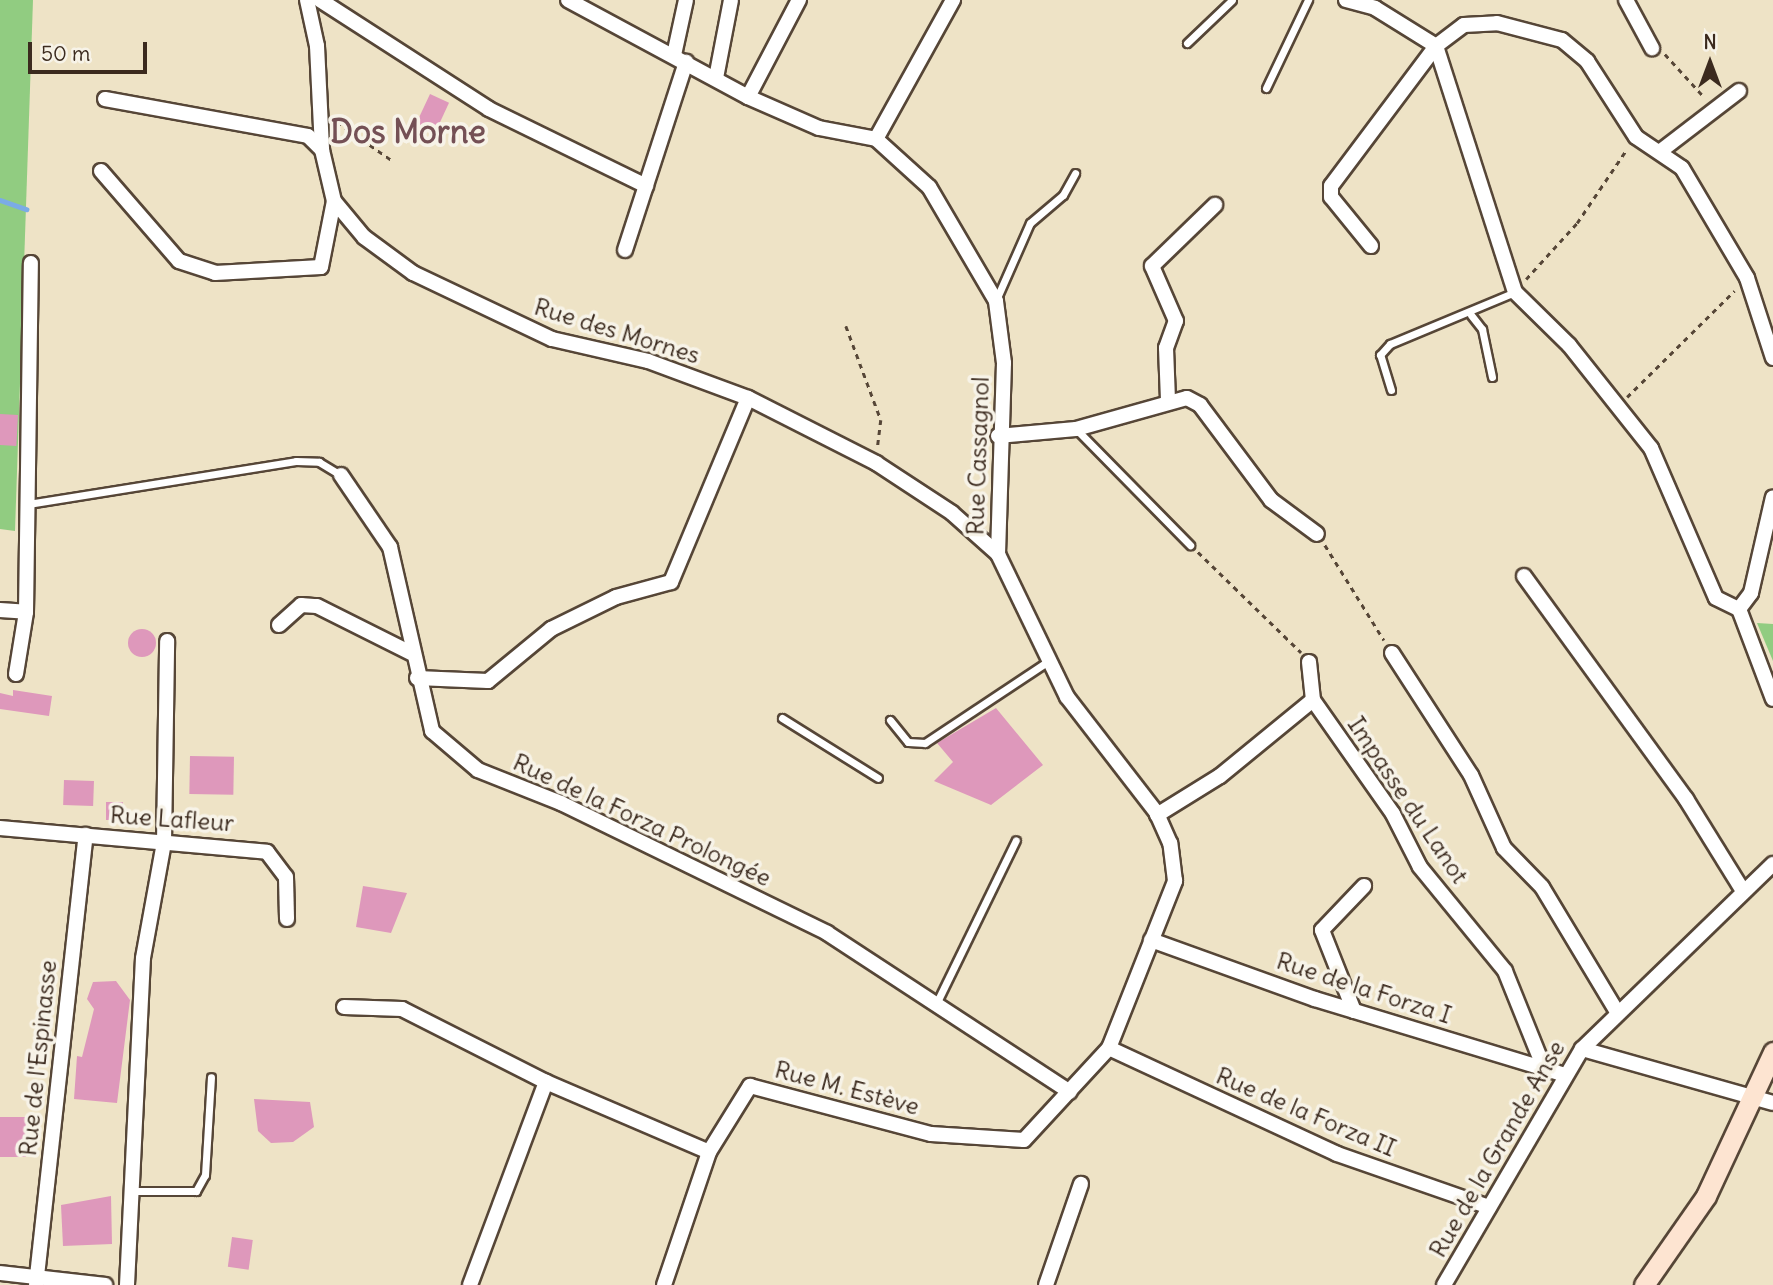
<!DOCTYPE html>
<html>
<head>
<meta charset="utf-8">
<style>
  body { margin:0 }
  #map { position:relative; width:1773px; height:1285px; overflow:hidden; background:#eee3c6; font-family:Delius,sans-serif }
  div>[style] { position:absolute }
  .green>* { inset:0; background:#91cc81 }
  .stream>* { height:4.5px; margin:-2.25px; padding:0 2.25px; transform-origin:2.25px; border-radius:2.25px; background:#7babe6 }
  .building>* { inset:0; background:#de98bb; transform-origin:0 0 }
  .round { border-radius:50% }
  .path>* { height:2.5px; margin-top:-1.25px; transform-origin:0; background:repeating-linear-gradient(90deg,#564637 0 5px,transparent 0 10px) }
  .roads { filter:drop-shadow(2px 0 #564637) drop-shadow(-2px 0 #564637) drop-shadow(0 2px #564637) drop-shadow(0 -2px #564637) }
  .lane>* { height:7px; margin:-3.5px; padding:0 3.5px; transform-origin:3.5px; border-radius:3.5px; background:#fff }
  .street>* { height:14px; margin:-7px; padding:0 7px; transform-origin:7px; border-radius:7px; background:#fff }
  .secondary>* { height:19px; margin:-9.5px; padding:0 9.5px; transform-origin:9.5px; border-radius:9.5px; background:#fde4d1 }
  span { translate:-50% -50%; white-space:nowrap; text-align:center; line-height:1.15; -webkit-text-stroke:7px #f7f3e8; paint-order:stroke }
  .street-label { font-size:24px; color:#3b2a1e }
  .district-label { font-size:32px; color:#745055; font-weight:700 }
  .north { position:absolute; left:1675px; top:28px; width:70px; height:70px; -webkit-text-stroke:5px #f7f3e8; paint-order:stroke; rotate:0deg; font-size:19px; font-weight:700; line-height:28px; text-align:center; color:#3b2a1e }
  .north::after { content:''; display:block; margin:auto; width:24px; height:32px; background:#3b2a1e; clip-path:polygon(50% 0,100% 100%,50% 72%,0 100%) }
  .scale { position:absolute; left:28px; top:42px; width:119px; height:32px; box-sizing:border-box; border:4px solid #3b2a1e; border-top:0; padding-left:9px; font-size:21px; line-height:24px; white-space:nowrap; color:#3b2a1e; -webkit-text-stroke:5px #f7f3e8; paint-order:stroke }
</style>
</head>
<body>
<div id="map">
  <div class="green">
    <div style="clip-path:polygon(0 0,33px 0,15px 531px,0 529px)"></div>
    <div style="clip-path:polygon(1757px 623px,1773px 624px,1773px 661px)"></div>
  </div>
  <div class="stream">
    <div style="left:0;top:200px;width:28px;rotate:19deg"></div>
  </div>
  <div class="building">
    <div style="left:430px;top:94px;width:21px;height:34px;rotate:25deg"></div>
    <div style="left:0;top:414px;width:18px;height:31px;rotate:3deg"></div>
    <div class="round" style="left:128px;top:629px;width:28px;height:28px"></div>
    <div style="clip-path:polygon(13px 690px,52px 696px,49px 716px,0 709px,0 693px,13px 696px)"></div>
    <div style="clip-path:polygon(996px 708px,1043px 765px,991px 805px,934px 781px,953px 762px,937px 743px)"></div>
    <div style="left:190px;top:756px;width:44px;height:38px;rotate:1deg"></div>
    <div style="left:64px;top:780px;width:30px;height:25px;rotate:2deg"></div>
    <div style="left:106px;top:802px;width:17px;height:18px"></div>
    <div style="clip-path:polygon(363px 886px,407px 893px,391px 933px,356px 927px)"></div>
    <div style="clip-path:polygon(116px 981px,130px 1000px,117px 1103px,74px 1099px,77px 1056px,82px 1057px,94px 1009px,87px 999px,93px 982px)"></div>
    <div style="clip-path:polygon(254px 1099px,310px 1102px,314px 1127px,293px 1142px,271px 1143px,258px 1131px)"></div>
    <div style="left:0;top:1117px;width:26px;height:40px"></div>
    <div style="clip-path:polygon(111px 1196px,112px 1244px,63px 1246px,61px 1205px)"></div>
    <div style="left:232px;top:1237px;width:21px;height:30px;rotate:8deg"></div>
  </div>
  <div class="path">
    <div style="left:1665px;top:54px;width:59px;rotate:47.7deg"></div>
    <div style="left:337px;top:122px;width:68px;rotate:34.9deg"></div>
    <div style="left:1526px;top:279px;width:76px;rotate:-47.7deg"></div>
    <div style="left:1577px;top:223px;width:89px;rotate:-56deg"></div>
    <div style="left:846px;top:326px;width:100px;rotate:69.6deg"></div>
    <div style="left:881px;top:420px;width:26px;rotate:97deg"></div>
    <div style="left:1627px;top:397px;width:151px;rotate:-44.7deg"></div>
    <div style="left:1325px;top:545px;width:112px;rotate:58.2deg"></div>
    <div style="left:1198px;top:552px;width:144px;rotate:44.2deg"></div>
  </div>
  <div class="roads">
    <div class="lane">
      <div style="left:1187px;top:43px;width:62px;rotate:-43.7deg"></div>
      <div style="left:1266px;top:88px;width:98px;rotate:-64.5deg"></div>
      <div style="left:996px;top:300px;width:84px;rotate:-66.2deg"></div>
      <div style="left:1030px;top:223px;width:43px;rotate:-40.3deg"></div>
      <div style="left:1063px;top:195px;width:25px;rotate:-61deg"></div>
      <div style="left:1471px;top:315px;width:18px;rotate:52deg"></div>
      <div style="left:1482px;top:329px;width:49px;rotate:78.2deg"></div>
      <div style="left:1391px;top:390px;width:37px;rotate:-107deg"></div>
      <div style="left:1380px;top:355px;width:15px;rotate:-48deg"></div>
      <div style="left:1390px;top:344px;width:135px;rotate:-22.6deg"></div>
      <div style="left:1076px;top:429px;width:163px;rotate:45.5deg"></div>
      <div style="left:28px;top:504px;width:271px;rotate:-9.1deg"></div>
      <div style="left:296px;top:461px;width:23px;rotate:2deg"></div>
      <div style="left:319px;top:462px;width:26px;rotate:31deg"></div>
      <div style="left:782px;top:718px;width:113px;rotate:32deg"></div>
      <div style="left:890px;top:720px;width:28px;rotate:51deg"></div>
      <div style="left:908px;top:742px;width:17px;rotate:3deg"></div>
      <div style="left:925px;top:743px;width:146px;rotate:-33.6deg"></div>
      <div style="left:936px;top:1004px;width:182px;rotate:-64deg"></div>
      <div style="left:131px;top:1191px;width:65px"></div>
      <div style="left:196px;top:1191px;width:18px;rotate:-61deg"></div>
      <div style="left:205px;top:1175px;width:98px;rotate:-86.5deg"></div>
    </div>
    <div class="street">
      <div style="left:307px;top:0;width:47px;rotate:77.7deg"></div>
      <div style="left:317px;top:46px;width:104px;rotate:87.2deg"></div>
      <div style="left:322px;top:150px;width:52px;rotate:76.8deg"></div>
      <div style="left:334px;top:201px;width:47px;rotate:50.2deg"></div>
      <div style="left:364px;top:237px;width:61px;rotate:36.3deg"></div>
      <div style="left:413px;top:273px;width:154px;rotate:25.4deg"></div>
      <div style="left:552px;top:339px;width:98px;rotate:12.9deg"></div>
      <div style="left:648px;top:361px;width:107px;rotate:20.3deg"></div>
      <div style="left:748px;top:398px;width:144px;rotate:26.9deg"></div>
      <div style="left:876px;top:463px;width:91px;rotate:33.3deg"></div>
      <div style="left:952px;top:513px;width:62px;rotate:41.7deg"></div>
      <div style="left:320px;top:0;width:201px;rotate:32.8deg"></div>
      <div style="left:489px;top:109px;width:175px;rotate:26.1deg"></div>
      <div style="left:568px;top:0;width:204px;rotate:28.3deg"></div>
      <div style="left:748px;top:97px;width:77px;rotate:23.6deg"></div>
      <div style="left:819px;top:128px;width:58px;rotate:10.9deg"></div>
      <div style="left:1346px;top:0;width:30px;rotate:15deg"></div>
      <div style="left:1375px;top:8px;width:72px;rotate:31.9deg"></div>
      <div style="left:1436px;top:46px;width:258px;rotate:72.2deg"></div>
      <div style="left:1515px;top:292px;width:76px;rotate:44.5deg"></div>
      <div style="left:1569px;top:345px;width:132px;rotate:51.5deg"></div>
      <div style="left:1651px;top:448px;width:163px;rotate:66.6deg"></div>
      <div style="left:1716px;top:598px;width:25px;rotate:26deg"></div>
      <div style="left:1626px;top:0;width:55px;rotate:61.6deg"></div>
      <div style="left:674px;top:55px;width:56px;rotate:-77.7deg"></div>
      <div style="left:716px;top:78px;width:79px;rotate:-79.1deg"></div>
      <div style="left:748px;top:97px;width:110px;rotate:-62.3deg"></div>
      <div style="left:105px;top:99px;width:206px;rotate:10.3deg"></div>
      <div style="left:308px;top:136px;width:20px;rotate:45deg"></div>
      <div style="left:876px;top:139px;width:159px;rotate:-61deg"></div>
      <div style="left:1662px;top:150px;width:97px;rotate:-37.5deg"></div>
      <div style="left:101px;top:171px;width:119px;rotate:49.1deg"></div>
      <div style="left:179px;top:261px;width:38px;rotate:18deg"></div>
      <div style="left:215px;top:273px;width:106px;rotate:-3.2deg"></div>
      <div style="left:321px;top:267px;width:67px;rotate:-78.9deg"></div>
      <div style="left:1371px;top:246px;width:63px;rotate:-129.2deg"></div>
      <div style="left:1331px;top:197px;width:11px;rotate:-90deg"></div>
      <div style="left:1331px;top:186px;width:175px;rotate:-53.1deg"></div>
      <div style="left:1436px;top:46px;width:35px;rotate:-37deg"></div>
      <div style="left:1464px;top:25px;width:33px;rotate:-3deg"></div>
      <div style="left:1497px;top:23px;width:67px;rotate:14.7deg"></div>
      <div style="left:1562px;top:40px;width:33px;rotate:40deg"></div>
      <div style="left:1587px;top:61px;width:90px;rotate:57.2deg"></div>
      <div style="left:1636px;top:137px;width:55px;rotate:34deg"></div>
      <div style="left:1682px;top:168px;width:128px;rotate:59.4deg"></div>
      <div style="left:1747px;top:278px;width:84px;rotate:72deg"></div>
      <div style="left:625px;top:250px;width:198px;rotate:-72deg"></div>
      <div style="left:1168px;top:400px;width:52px;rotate:-92.2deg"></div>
      <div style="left:1166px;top:348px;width:29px;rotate:-70deg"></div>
      <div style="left:1176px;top:321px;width:60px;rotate:-113.6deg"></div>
      <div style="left:1152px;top:266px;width:88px;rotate:-44.1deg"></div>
      <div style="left:998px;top:436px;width:78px;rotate:-5.1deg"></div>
      <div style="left:1076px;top:429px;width:115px;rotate:-15.6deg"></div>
      <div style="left:1187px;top:398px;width:15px;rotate:28deg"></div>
      <div style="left:1200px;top:405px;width:119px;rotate:53.2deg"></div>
      <div style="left:1271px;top:500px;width:57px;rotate:36.5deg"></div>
      <div style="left:341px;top:475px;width:87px;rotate:55.8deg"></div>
      <div style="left:390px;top:547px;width:189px;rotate:77.1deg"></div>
      <div style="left:432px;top:731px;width:60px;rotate:40.3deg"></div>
      <div style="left:478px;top:770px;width:89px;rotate:21.7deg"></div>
      <div style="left:561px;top:803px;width:296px;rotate:26deg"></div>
      <div style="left:827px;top:933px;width:290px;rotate:33.2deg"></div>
      <div style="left:1524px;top:576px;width:276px;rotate:54deg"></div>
      <div style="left:1686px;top:799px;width:108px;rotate:58.2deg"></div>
      <div style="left:1739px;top:609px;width:20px;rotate:-53deg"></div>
      <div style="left:1751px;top:593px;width:98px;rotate:-77.1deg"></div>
      <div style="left:1739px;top:609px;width:96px;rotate:69.3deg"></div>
      <div style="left:0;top:610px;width:26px;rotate:4deg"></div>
      <div style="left:26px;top:612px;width:349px;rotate:-89.2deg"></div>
      <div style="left:279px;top:625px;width:30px;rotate:-42deg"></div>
      <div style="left:301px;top:605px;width:16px;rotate:4deg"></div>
      <div style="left:317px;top:606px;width:105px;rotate:26.6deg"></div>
      <div style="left:1392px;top:653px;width:145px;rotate:57.1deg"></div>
      <div style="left:1471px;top:775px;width:80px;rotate:65.7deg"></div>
      <div style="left:1504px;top:848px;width:54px;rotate:45.7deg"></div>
      <div style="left:1542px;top:887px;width:144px;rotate:59deg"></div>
      <div style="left:1309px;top:662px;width:38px;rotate:84deg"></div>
      <div style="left:1313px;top:700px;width:139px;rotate:54.9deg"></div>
      <div style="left:1393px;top:814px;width:59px;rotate:63deg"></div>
      <div style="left:1420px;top:867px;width:134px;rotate:50.7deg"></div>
      <div style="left:1505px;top:971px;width:105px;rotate:68.1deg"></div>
      <div style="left:16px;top:674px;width:63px;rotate:-80.8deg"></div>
      <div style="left:417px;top:678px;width:71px;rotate:2.4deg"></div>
      <div style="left:488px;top:681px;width:82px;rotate:-39.5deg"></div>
      <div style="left:551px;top:629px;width:72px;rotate:-26.2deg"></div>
      <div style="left:616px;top:597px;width:57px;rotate:-15.3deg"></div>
      <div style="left:671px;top:582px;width:199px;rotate:-67.3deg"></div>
      <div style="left:1157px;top:815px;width:74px;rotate:-31.8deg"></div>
      <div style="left:1220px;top:776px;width:120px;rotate:-39.3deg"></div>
      <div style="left:0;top:828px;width:268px;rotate:5.1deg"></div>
      <div style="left:267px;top:852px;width:31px;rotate:53deg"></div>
      <div style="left:286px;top:877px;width:42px;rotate:88.6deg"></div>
      <div style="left:1151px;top:940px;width:174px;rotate:19.8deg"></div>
      <div style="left:1315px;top:999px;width:261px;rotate:16.9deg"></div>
      <div style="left:344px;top:1007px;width:58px;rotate:2deg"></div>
      <div style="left:402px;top:1009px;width:161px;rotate:26.9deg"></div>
      <div style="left:546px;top:1082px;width:177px;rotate:23.2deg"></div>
      <div style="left:1354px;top:1011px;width:87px;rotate:-111.6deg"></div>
      <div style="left:1322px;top:930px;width:61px;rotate:-46.3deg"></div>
      <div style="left:1109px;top:1048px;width:251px;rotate:24.9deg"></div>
      <div style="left:1337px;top:1154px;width:161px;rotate:19.2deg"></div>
      <div style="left:1582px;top:1049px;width:198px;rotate:15.8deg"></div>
      <div style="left:0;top:1273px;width:106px;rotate:6.5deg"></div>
      <div style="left:36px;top:1285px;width:453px;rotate:-83.7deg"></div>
      <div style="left:127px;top:1285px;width:327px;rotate:-87.2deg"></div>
      <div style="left:143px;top:958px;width:118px;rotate:-79.7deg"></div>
      <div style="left:164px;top:842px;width:201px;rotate:-89.1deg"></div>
      <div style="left:470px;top:1285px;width:217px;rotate:-69.5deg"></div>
      <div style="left:664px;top:1285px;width:140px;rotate:-71.3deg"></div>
      <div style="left:709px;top:1152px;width:78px;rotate:-58.2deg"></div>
      <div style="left:750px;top:1086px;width:187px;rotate:14.9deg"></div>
      <div style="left:931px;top:1134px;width:93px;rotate:3.7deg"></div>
      <div style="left:1024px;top:1140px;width:125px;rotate:-47.3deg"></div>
      <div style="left:1109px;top:1048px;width:180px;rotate:-68.4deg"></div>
      <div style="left:1175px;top:881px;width:38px;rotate:-97deg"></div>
      <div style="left:1170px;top:843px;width:34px;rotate:-114deg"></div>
      <div style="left:1156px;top:812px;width:145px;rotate:-127.7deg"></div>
      <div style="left:1067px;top:697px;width:159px;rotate:-115.8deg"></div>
      <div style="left:998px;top:554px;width:191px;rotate:-88.2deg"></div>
      <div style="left:1004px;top:363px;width:63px;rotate:-97.4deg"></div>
      <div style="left:996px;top:301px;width:132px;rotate:-120.4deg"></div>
      <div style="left:929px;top:187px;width:72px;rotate:-137.8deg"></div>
      <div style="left:1046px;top:1285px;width:107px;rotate:-70.9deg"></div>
      <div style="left:1444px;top:1285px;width:273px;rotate:-59.7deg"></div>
      <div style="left:1582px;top:1049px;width:266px;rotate:-44.1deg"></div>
    </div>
    <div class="secondary">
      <div style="left:1644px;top:1285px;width:108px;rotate:-55.1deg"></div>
      <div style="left:1706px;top:1196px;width:159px;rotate:-65deg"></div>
    </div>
  </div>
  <div class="street-label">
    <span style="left:617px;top:331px;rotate:17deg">Rue des Mornes</span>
    <span style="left:978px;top:456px;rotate:-88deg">Rue Cassagnol</span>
    <span style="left:1408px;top:800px;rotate:56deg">Impasse du Lanot</span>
    <span style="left:172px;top:819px;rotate:4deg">Rue Lafleur</span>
    <span style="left:642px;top:820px;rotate:25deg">Rue de la Forza Prolongée</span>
    <span style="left:1364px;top:988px;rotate:18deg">Rue de la Forza I</span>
    <span style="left:38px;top:1058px;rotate:-84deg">Rue de l'Espinasse</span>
    <span style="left:847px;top:1088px;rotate:15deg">Rue M. Estève</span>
    <span style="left:1306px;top:1112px;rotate:23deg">Rue de la Forza II</span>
    <span style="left:1497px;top:1149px;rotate:-60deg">Rue de la Grande Anse</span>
  </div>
  <div class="district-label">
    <span style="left:408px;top:132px">Dos Morne</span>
  </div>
  <div class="north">N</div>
  <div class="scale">50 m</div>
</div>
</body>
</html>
